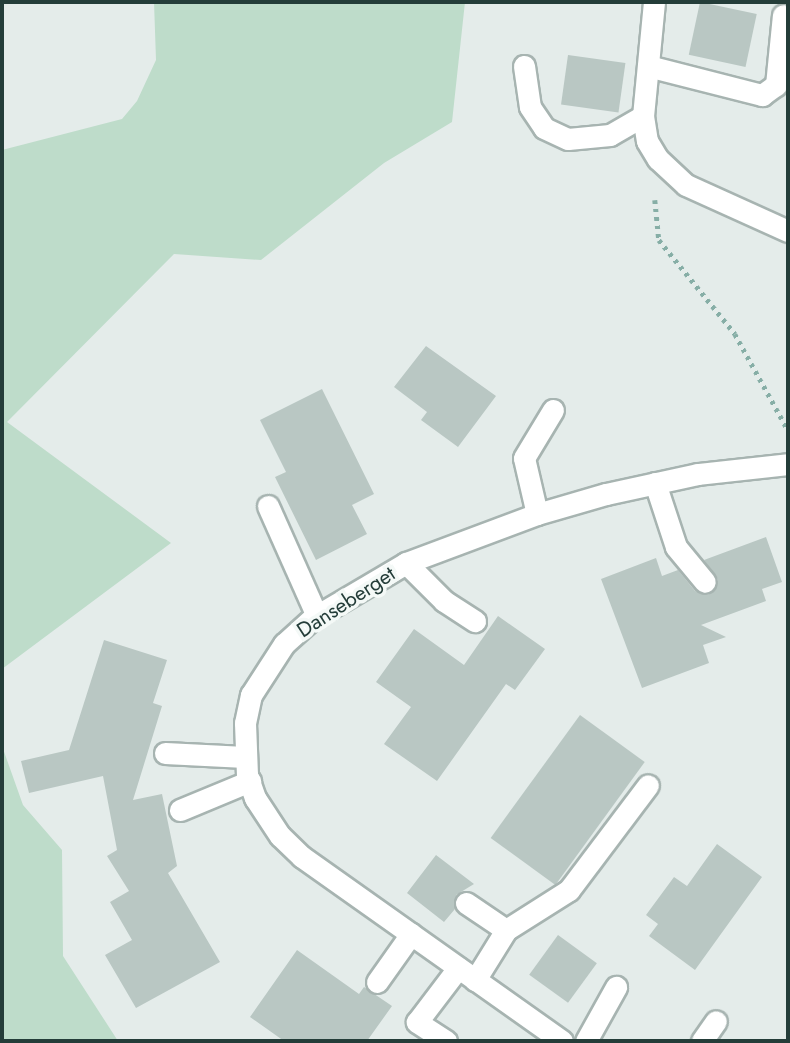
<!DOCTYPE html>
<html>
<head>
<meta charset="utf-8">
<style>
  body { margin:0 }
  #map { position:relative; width:790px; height:1043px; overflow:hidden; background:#e4ecea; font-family:Jost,sans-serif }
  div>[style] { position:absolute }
  .green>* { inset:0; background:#bedcca }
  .building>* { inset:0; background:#b9c7c3; transform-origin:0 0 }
  .path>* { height:4.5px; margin-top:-2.25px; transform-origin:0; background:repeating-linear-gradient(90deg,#86aea6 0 3.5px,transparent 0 8.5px) }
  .roads { filter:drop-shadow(2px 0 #a7b4b1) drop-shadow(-2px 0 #a7b4b1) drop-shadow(0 2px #a7b4b1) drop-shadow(0 -2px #a7b4b1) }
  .minor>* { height:21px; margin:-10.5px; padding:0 10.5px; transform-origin:10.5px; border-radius:10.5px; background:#fff }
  span { translate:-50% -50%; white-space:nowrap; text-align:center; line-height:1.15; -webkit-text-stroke:7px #f4f9f7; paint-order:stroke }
  .street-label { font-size:21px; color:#243d39 }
  .frame { position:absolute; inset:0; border:4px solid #243d39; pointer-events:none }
</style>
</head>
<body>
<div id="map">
  <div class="green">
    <div style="clip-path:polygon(154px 2px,465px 2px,452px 122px,384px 163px,261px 260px,174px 254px,7px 422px,171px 543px,2px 669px,2px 150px,122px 119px,137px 101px,156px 60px)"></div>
    <div style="clip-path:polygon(2px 746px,23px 805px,62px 850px,63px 956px,118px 1041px,2px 1041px)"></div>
  </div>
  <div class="building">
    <div style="left:700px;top:2px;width:58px;height:54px;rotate:12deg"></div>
    <div style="left:568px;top:55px;width:58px;height:50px;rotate:8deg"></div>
    <div style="clip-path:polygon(426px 346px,496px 396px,458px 447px,421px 420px,427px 412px,394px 387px)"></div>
    <div style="clip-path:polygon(322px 389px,374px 494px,352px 505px,367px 534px,316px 560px,275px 477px,286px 472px,260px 420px)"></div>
    <div style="clip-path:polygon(766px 537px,782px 582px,762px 589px,766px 601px,701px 625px,726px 637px,703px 645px,709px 663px,642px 688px,601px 579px,656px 558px,662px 576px,678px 570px,695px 591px,708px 595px,718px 580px,704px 560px)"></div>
    <div style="clip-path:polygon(498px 616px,545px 649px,515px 690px,506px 684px,437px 781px,384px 744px,411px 707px,376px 682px,414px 629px,464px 665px)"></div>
    <div style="clip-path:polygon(104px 640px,167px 660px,153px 703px,162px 706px,133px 800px,162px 794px,177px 866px,168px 873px,220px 962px,136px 1008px,105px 955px,132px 940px,110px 902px,129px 891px,107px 856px,117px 850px,103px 776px,29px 793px,21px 761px,69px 750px)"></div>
    <div style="left:580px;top:715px;width:80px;height:152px;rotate:36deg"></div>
    <div style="clip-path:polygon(717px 844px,762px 877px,695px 970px,649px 936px,658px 924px,646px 915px,674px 877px,687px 886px)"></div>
    <div style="clip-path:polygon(436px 855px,474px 884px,456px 895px,455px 909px,444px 922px,407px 893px)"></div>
    <div style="left:558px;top:935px;width:48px;height:49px;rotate:36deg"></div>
    <div style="clip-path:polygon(297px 950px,359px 994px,364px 987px,392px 1006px,367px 1041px,284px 1041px,250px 1017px)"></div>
  </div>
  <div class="path">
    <div style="left:655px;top:200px;width:40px;rotate:84.3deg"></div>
    <div style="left:659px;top:240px;width:121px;rotate:51deg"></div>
    <div style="left:735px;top:334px;width:110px;rotate:61.1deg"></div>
  </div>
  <div class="roads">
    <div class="minor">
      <div style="left:654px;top:2px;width:115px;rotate:95.5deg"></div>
      <div style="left:643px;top:116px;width:25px;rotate:81deg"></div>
      <div style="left:647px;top:141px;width:21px;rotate:59deg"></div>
      <div style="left:658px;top:159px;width:38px;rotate:43deg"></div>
      <div style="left:686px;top:185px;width:112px;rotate:24.3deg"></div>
      <div style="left:524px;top:66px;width:41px;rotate:81.7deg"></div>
      <div style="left:530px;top:107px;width:25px;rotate:56deg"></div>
      <div style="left:544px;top:128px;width:26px;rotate:25deg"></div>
      <div style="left:568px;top:139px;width:42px;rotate:-5.4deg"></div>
      <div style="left:610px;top:135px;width:38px;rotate:-30deg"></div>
      <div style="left:648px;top:66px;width:118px;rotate:14.3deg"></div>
      <div style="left:762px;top:95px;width:17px;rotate:-36deg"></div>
      <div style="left:776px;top:85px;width:70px;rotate:-84.3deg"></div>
      <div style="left:655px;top:483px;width:67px;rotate:71.8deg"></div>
      <div style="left:676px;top:547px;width:45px;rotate:50.4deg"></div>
      <div style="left:268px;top:506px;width:120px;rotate:66deg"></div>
      <div style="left:537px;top:514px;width:57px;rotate:-103.1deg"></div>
      <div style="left:524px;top:458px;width:56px;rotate:-58.9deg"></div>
      <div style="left:406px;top:563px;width:54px;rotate:45deg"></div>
      <div style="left:444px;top:601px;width:37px;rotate:33deg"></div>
      <div style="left:165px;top:753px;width:80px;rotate:2.9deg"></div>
      <div style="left:180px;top:810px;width:76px;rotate:-22.5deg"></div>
      <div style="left:466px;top:903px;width:48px;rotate:34deg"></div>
      <div style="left:475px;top:980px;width:59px;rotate:-58.2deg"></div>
      <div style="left:506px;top:930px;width:75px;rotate:-32.4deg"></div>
      <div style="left:569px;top:890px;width:131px;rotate:-53deg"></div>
      <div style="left:377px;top:982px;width:59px;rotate:-54.7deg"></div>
      <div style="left:446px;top:1041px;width:35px;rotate:-147deg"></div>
      <div style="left:417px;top:1022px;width:68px;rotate:-52.8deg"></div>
      <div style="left:562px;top:1041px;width:319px;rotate:-144.7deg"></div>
      <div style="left:302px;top:857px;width:30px;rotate:-136deg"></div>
      <div style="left:280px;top:836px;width:45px;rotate:-123.3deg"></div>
      <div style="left:255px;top:798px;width:24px;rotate:-109deg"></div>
      <div style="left:247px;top:775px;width:52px;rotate:-92.2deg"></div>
      <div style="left:245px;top:723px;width:29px;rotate:-78deg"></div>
      <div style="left:251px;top:695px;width:61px;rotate:-57.1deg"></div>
      <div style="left:284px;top:644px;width:39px;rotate:-42deg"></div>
      <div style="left:313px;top:618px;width:108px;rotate:-30.6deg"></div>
      <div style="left:406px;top:563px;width:140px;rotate:-20.5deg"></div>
      <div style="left:537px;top:514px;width:72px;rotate:-16.2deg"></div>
      <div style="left:606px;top:494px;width:94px;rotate:-12.3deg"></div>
      <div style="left:698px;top:474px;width:91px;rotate:-6.3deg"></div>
      <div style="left:586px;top:1041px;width:62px;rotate:-60.9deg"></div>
      <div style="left:702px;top:1041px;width:24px;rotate:-55deg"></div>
    </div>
  </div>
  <div class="street-label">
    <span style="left:346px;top:602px;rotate:-33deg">Danseberget</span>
  </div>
  <div class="frame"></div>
</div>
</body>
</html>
